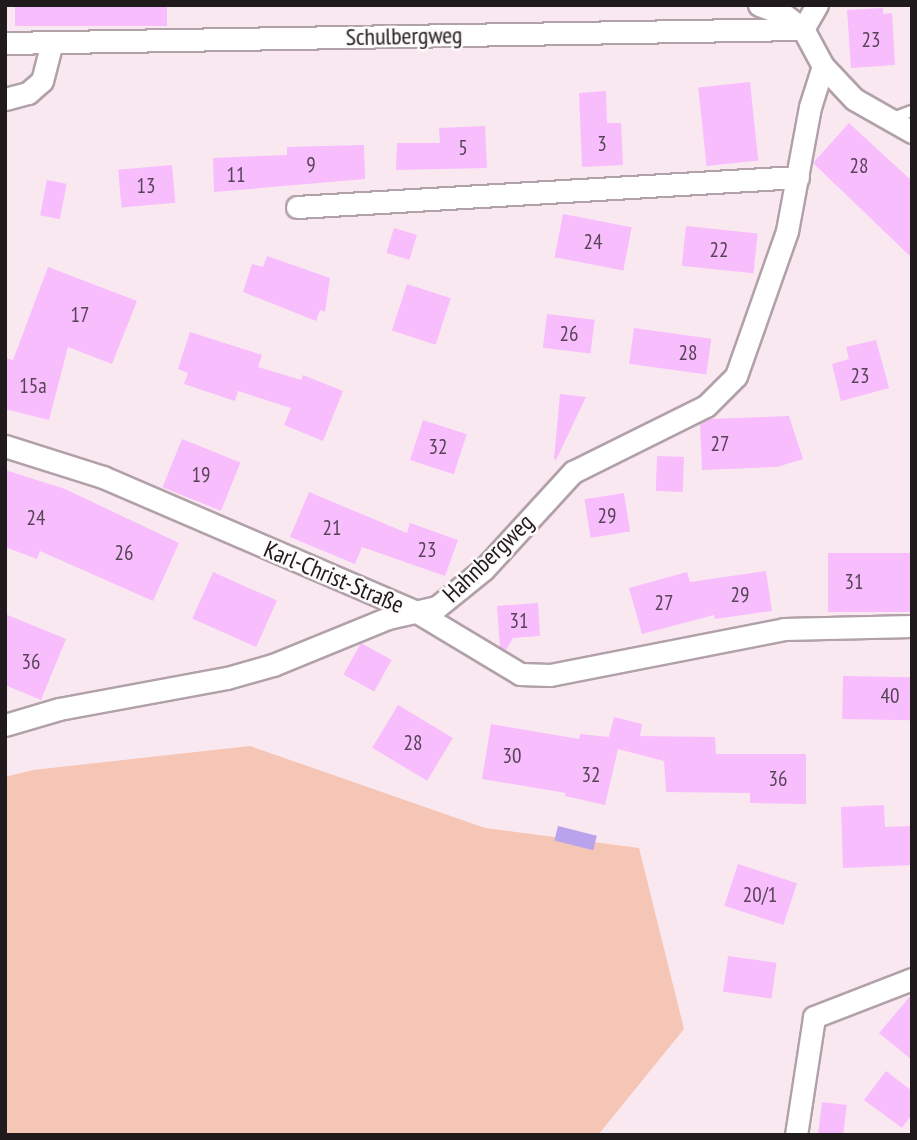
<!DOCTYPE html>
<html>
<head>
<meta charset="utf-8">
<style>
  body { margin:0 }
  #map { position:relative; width:917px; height:1140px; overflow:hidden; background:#fae8f0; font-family:"PT Sans Narrow",sans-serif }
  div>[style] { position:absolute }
  .green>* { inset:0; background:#f5c5b5 }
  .water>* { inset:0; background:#baa3ed; transform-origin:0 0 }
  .building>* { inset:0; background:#f7bdfd; transform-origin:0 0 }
  .roads { filter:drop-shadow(2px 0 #b1a1a8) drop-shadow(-2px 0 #b1a1a8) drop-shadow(0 2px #b1a1a8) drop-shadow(0 -2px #b1a1a8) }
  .lane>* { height:10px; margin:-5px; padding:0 5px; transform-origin:5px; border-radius:5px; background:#fff }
  .street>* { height:21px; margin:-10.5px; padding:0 10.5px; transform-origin:10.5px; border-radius:10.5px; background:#fff }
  span { translate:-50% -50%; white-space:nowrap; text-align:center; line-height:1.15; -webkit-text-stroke:5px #fdfafb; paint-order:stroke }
  .number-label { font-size:21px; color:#564355 }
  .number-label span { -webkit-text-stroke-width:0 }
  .street-label { font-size:24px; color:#201a1d }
  .frame { position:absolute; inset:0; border:7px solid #201a1d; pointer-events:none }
</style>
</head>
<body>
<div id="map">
  <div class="green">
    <div style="clip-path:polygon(250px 746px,485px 828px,639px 848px,684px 1029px,598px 1135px,5px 1135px,5px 777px,33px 770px)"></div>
  </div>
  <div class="water">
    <div style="left:558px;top:826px;width:40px;height:15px;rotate:14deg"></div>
  </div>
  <div class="building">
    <div style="left:15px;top:5px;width:152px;height:21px"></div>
    <div style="clip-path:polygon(883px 8px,883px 14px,892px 13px,895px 65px,851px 68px,847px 10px)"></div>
    <div style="left:750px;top:82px;width:79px;height:52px;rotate:84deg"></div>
    <div style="clip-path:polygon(606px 91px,607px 123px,621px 123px,623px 165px,582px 167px,579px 93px)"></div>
    <div style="clip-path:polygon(849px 123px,912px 181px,912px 258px,813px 163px)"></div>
    <div style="clip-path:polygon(485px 126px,487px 168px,396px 170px,397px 143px,440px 143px,439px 128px)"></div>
    <div style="clip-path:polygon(364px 145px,365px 179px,214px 192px,213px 158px,287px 155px,287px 147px)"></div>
    <div style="left:172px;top:165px;width:38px;height:54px;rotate:85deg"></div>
    <div style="left:47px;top:180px;width:20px;height:36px;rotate:11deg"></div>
    <div style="left:563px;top:214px;width:70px;height:44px;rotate:11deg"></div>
    <div style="left:686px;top:226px;width:72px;height:40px;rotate:6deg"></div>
    <div style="left:394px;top:228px;width:24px;height:26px;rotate:17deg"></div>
    <div style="clip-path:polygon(267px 256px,330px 278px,325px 312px,320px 310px,316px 321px,243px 292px,252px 264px,263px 267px)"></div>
    <div style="clip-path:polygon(48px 267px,137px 301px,112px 364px,68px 347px,49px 420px,5px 409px,5px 358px,13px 360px)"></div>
    <div style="left:407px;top:284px;width:46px;height:49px;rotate:18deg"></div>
    <div style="left:547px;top:314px;width:48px;height:34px;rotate:7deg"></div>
    <div style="left:634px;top:328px;width:78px;height:36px;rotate:8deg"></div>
    <div style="clip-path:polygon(190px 332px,262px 355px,258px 367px,301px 380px,303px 375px,343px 391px,323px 441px,284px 425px,291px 408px,238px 391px,235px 401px,184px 384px,188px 373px,178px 369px)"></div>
    <div style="clip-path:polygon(876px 340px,889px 388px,841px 401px,832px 364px,849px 359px,846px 347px)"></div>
    <div style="clip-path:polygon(560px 394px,586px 397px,556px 460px,554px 459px)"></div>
    <div style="clip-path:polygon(789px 416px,803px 459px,777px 467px,702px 470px,700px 423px,710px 419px)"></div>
    <div style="left:423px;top:420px;width:46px;height:42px;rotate:18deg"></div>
    <div style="left:182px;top:439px;width:63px;height:52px;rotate:22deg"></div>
    <div style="left:657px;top:456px;width:27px;height:35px;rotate:2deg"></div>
    <div style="clip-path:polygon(5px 470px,65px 489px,179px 543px,153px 601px,40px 551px,37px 559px,5px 547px)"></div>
    <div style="clip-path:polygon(309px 492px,407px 533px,410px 523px,458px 540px,445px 576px,362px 547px,355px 564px,290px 537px)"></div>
    <div style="left:624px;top:493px;width:39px;height:40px;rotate:81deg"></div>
    <div style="left:828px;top:553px;width:84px;height:59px"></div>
    <div style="clip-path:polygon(766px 571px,772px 611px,715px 619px,714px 615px,642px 634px,629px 588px,687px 572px,690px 582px)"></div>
    <div style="left:213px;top:572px;width:70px;height:51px;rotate:24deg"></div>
    <div style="clip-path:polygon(538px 603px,540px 636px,513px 638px,506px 650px,500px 647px,497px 606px)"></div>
    <div style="clip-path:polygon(5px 614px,66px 639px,41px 700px,5px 685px)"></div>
    <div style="left:361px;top:643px;width:35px;height:36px;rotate:29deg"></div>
    <div style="left:843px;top:676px;width:69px;height:43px;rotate:1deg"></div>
    <div style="left:398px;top:705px;width:64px;height:50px;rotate:31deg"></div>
    <div style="clip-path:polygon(614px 717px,642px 724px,640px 736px,715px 737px,716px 754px,806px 754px,806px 804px,750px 803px,750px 793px,666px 792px,664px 761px,618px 749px,605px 805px,565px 796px,566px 793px,482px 779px,491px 724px,579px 739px,580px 734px,609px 737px)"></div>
    <div style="clip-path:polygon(884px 805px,885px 827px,911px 826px,912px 865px,843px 868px,841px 807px)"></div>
    <div style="left:738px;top:864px;width:62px;height:44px;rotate:18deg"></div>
    <div style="left:728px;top:956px;width:49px;height:36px;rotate:8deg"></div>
    <div style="clip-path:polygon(912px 994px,912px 1060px,879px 1033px)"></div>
    <div style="clip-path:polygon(886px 1071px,912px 1091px,912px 1114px,902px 1128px,864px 1100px)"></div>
    <div style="left:822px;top:1102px;width:25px;height:33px;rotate:7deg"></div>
  </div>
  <div class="roads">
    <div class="lane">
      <div style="left:888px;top:120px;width:26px;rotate:-21deg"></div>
    </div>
    <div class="street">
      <div style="left:759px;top:5px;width:26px;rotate:21deg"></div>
      <div style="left:783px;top:14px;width:25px;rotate:37deg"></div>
      <div style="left:803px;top:29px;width:42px;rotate:61.6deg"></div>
      <div style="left:823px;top:66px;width:45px;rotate:46.8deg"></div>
      <div style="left:854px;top:99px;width:67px;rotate:29.6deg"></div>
      <div style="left:803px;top:29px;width:28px;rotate:-60deg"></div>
      <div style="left:5px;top:43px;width:798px;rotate:-1.01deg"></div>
      <div style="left:5px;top:99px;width:24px;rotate:-15deg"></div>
      <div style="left:28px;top:93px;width:18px;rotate:-41deg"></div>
      <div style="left:42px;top:81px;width:40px;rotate:-75.6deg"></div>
      <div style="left:297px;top:207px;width:502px;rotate:-3.43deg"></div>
      <div style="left:5px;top:446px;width:103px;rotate:17.6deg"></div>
      <div style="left:103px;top:477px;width:342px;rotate:23.3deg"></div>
      <div style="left:417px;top:612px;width:120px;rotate:31deg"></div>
      <div style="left:520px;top:674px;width:30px;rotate:2deg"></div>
      <div style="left:550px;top:675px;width:238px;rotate:-11.1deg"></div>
      <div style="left:784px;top:629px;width:128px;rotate:-1.3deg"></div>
      <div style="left:5px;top:725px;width:56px;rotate:-16.5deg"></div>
      <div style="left:59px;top:709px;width:171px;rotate:-10.5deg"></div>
      <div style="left:227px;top:678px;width:48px;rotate:-15.8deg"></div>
      <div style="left:273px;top:665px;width:124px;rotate:-22.2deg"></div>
      <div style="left:388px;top:618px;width:50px;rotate:-12.7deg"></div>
      <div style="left:437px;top:607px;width:60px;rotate:-39deg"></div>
      <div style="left:484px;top:569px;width:132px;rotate:-47.5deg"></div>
      <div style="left:573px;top:472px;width:148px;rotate:-26.4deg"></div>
      <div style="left:706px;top:406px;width:42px;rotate:-45deg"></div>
      <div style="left:736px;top:376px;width:154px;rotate:-70.6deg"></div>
      <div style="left:787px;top:231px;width:126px;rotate:-79.5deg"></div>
      <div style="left:810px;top:107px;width:43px;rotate:-72.4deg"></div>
      <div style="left:796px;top:1135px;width:119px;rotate:-81.3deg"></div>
      <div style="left:814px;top:1017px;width:105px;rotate:-21.2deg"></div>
    </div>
  </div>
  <div class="number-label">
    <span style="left:871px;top:40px">23</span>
    <span style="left:602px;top:144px">3</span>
    <span style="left:463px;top:148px">5</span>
    <span style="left:311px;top:165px">9</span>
    <span style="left:859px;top:166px">28</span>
    <span style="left:236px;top:175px">11</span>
    <span style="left:146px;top:186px">13</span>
    <span style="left:593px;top:242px">24</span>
    <span style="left:719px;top:250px">22</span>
    <span style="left:80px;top:315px">17</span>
    <span style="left:569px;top:334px">26</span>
    <span style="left:688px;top:353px">28</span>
    <span style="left:860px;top:376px">23</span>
    <span style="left:33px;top:386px">15a</span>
    <span style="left:720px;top:444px">27</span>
    <span style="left:438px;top:447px">32</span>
    <span style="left:201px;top:475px">19</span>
    <span style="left:607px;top:516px">29</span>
    <span style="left:36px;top:518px">24</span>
    <span style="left:332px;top:528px">21</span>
    <span style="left:427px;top:550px">23</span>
    <span style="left:124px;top:553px">26</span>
    <span style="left:854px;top:582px">31</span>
    <span style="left:740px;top:595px">29</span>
    <span style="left:664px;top:603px">27</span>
    <span style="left:519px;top:621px">31</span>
    <span style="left:31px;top:662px">36</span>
    <span style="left:890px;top:696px">40</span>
    <span style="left:413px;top:743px">28</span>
    <span style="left:512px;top:756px">30</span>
    <span style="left:591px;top:775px">32</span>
    <span style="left:778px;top:779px">36</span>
    <span style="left:760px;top:895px">20/1</span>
  </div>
  <div class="street-label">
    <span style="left:404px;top:36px;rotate:-1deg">Schulbergweg</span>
    <span style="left:488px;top:558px;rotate:-44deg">Hahnbergweg</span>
    <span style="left:334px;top:577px;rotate:23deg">Karl-Christ-Straße</span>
  </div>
  <div class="frame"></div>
</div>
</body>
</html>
